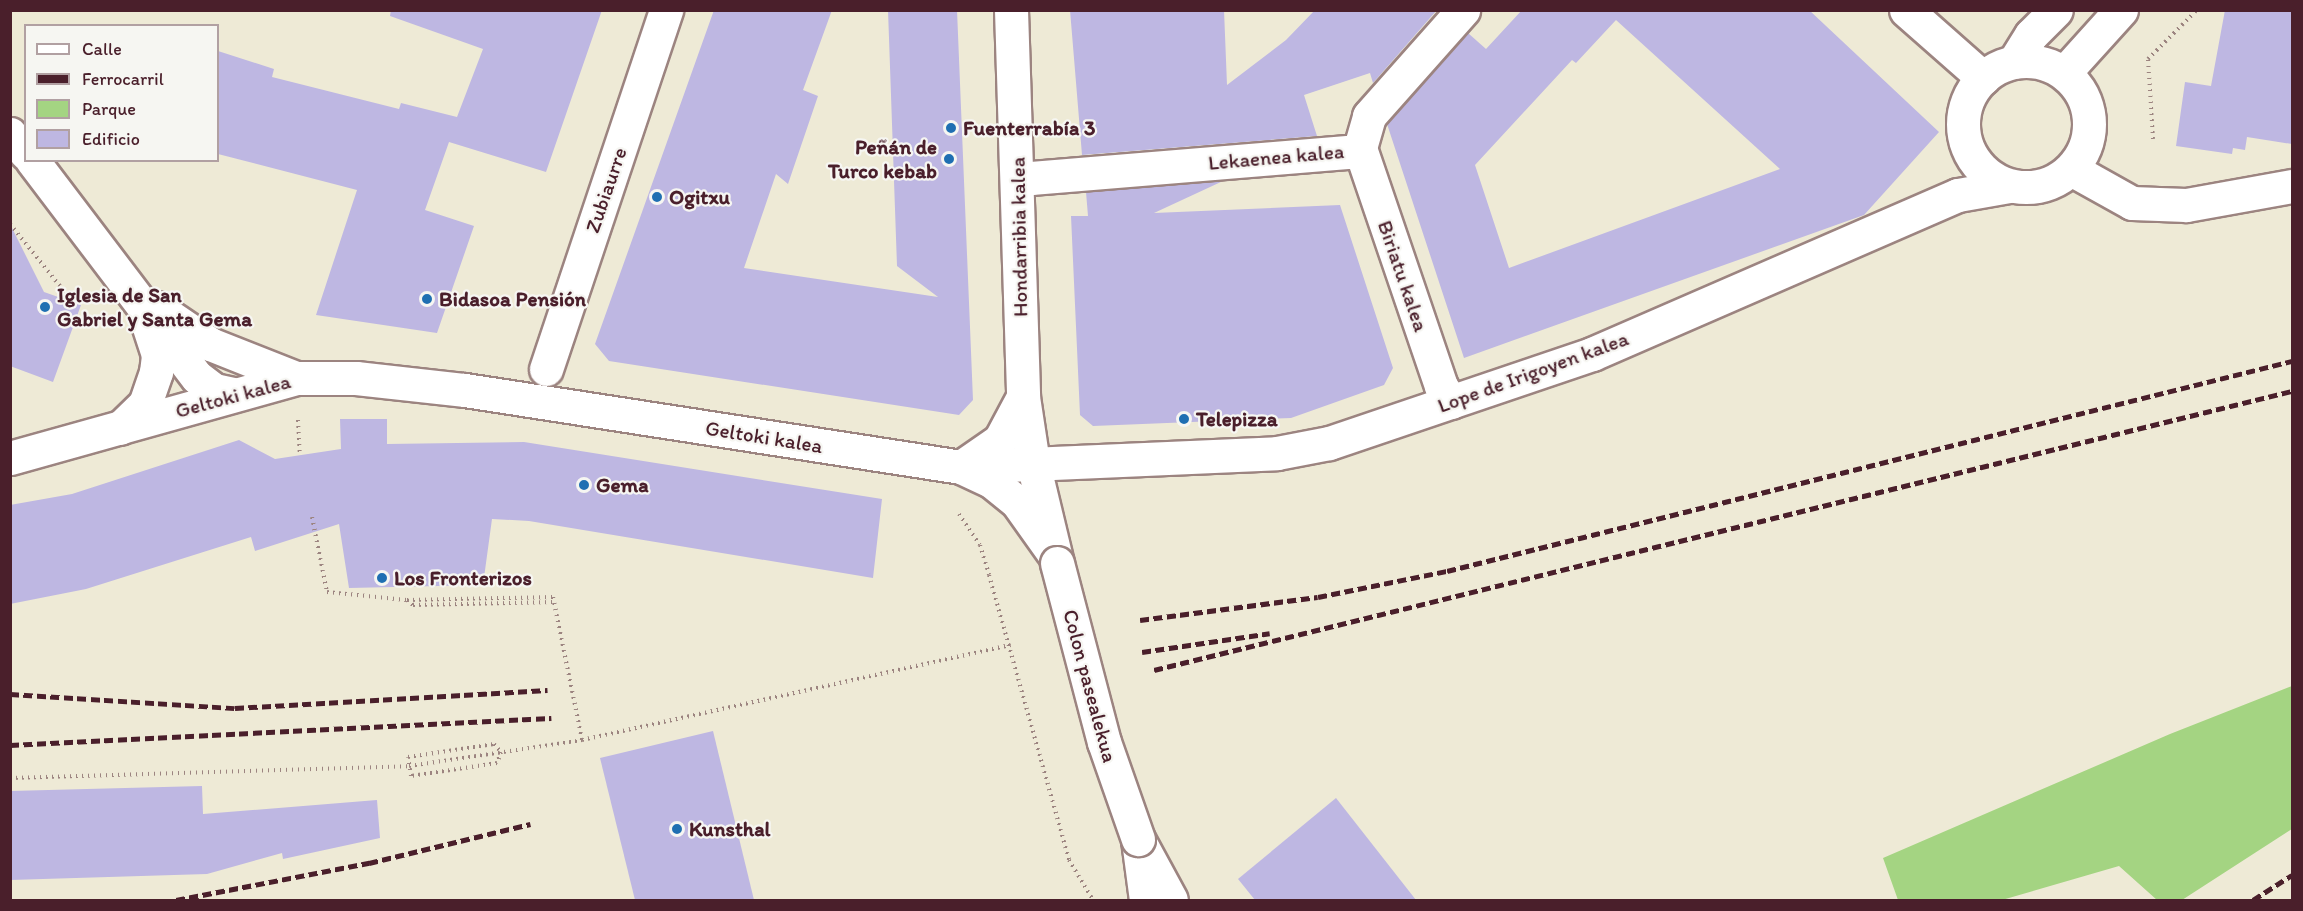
<!DOCTYPE html>
<html>
<head>
<meta charset="utf-8">
<style>
  body { margin:0 }
  #map { position:relative; width:2303px; height:911px; overflow:hidden; background:#eeead6; font-family:Itim,sans-serif }
  div>[style] { position:absolute }
  .green>* { inset:0; background:#a4d482 }
  .building>* { inset:0; background:#beb7e2 }
  .path>* { height:4px; margin-top:-2px; transform-origin:0; background:repeating-linear-gradient(90deg,#9c8480 0 1.5px,transparent 0 6px) }
  .roads { filter:drop-shadow(2px 0 #9c8480) drop-shadow(-2px 0 #9c8480) drop-shadow(0 2px #9c8480) drop-shadow(0 -2px #9c8480) }
  .minor>* { height:33px; margin:-16.5px; padding:0 16.5px; transform-origin:16.5px; border-radius:16.5px; background:#fff }
  .minor>.ring { margin:-16.5px; padding:0; box-sizing:content-box; background:none; border:33px solid #fff; border-radius:50% }
  .major>* { height:33px; margin:-16.5px; padding:0 16.5px; transform-origin:16.5px; border-radius:16.5px; background:#fff }
  .rail>* { height:4.5px; margin-top:-2.25px; transform-origin:0; background:repeating-linear-gradient(90deg,#4a1f2b 0 9px,transparent 0 13.5px) }
  .path-bridge>* { height:4px; margin-top:-2px; transform-origin:0; background:repeating-linear-gradient(90deg,#9c8480 0 1.5px,transparent 0 6px) }
  .bridges { filter:drop-shadow(2px 0 #9c8480) drop-shadow(-2px 0 #9c8480) drop-shadow(0 2px #9c8480) drop-shadow(0 -2px #9c8480) }
  .major-bridge>* { height:33px; margin:-16.5px; padding:0 16.5px; transform-origin:16.5px; border-radius:16.5px; background:#fff }
  .dots>* { width:16px; height:16px; translate:-50% -50%; box-sizing:border-box; border:3px solid #f6f6f2; border-radius:50% }
  span { translate:-50% -50%; white-space:nowrap; text-align:center; line-height:1.15; -webkit-text-stroke:4.5px #f6f6f2; paint-order:stroke }
  .poi-label { font-size:21px; color:#4a1f2b; font-weight:700 }
  .left { translate:0 -50%; text-align:left }
  .right { translate:-100% -50%; text-align:right }
  .street-label { font-size:21px; color:#4a1f2b }
  .frame { position:absolute; inset:0; border:12px solid #4a1f2b; pointer-events:none }
  .legend { position:absolute; left:24px; top:24px; width:195px; height:138px; box-sizing:border-box; background:#f6f6f2; border:2px solid #b1a0a2; margin:0; padding:8px 10px; list-style:none; font-size:18px; color:#4a1f2b }
  .legend li { display:flex; align-items:center; gap:12px; height:30px }
  .legend b { width:30px; border:2px solid #b1a0a2 }
</style>
</head>
<body>
<div id="map">
  <div class="green">
    <div style="clip-path:polygon(2292px 686px,2292px 829px,2182px 900px,2157px 900px,2119px 866px,2002px 900px,1898px 900px,1883px 858px,2170px 734px)"></div>
  </div>
  <div class="building">
    <div style="clip-path:polygon(391px 10px,602px 10px,546px 172px,449px 142px,425px 210px,474px 226px,437px 333px,316px 315px,357px 190px,218px 154px,218px 51px,274px 69px,272px 77px,399px 109px,401px 103px,457px 117px,483px 49px,390px 16px)"></div>
    <div style="clip-path:polygon(714px 10px,832px 10px,803px 90px,818px 96px,788px 184px,776px 174px,744px 268px,938px 297px,897px 266px,888px 10px,957px 10px,973px 400px,959px 415px,609px 361px,595px 344px)"></div>
    <div style="clip-path:polygon(1070px 10px,1224px 10px,1227px 85px,1286px 40px,1315px 10px,1437px 10px,1373px 83px,1370px 73px,1304px 95px,1317px 136px,1082px 155px)"></div>
    <div style="clip-path:polygon(evenodd,1522px 10px,1809px 10px,1939px 132px,1864px 215px,1464px 358px,1387px 124px,1468px 33px,1486px 49px,1522px 10px,1616px 20px,1780px 169px,1509px 268px,1475px 165px,1572px 60px,1576px 63px,1616px 20px)"></div>
    <div style="clip-path:polygon(2225px 10px,2292px 10px,2292px 144px,2247px 137px,2245px 150px,2233px 148px,2232px 154px,2176px 146px,2185px 82px,2211px 86px)"></div>
    <div style="clip-path:polygon(1223px 181px,1154px 213px,1340px 205px,1393px 368px,1384px 385px,1291px 418px,1093px 426px,1080px 415px,1071px 216px,1088px 216px,1086px 192px)"></div>
    <div style="clip-path:polygon(10px 224px,44px 292px,81px 305px,53px 382px,10px 366px)"></div>
    <div style="clip-path:polygon(340px 419px,387px 419px,387px 444px,524px 442px,882px 499px,873px 578px,529px 521px,492px 519px,483px 585px,349px 588px,339px 524px,255px 551px,251px 537px,86px 589px,10px 604px,10px 505px,72px 494px,239px 440px,275px 459px,341px 449px)"></div>
    <div style="clip-path:polygon(713px 731px,754px 900px,635px 900px,600px 758px)"></div>
    <div style="clip-path:polygon(202px 786px,203px 814px,377px 800px,380px 838px,283px 859px,282px 853px,207px 874px,10px 880px,10px 791px)"></div>
    <div style="clip-path:polygon(1336px 798px,1416px 900px,1255px 900px,1238px 879px)"></div>
  </div>
  <div class="path">
    <div style="left:2153px;top:139px;width:80px;rotate:-93.6deg"></div>
    <div style="left:2148px;top:59px;width:69px;rotate:-45deg"></div>
    <div style="left:10px;top:224px;width:86px;rotate:51.1deg"></div>
    <div style="left:64px;top:291px;width:18px;rotate:16deg"></div>
    <div style="left:298px;top:420px;width:35px;rotate:87deg"></div>
    <div style="left:959px;top:514px;width:37px;rotate:56deg"></div>
    <div style="left:980px;top:545px;width:31px;rotate:73deg"></div>
    <div style="left:312px;top:517px;width:76px;rotate:78.7deg"></div>
    <div style="left:327px;top:592px;width:80px;rotate:5.7deg"></div>
    <div style="left:407px;top:600px;width:146px;rotate:-1.2deg"></div>
    <div style="left:553px;top:597px;width:146px;rotate:78.5deg"></div>
    <div style="left:407px;top:600px;width:8px;rotate:40deg"></div>
    <div style="left:413px;top:605px;width:140px;rotate:-1.2deg"></div>
    <div style="left:494px;top:744px;width:11px;rotate:49deg"></div>
    <div style="left:501px;top:752px;width:12px;rotate:110deg"></div>
    <div style="left:497px;top:763px;width:87px;rotate:171.4deg"></div>
    <div style="left:411px;top:776px;width:19px;rotate:-99deg"></div>
    <div style="left:408px;top:757px;width:87px;rotate:-8.6deg"></div>
    <div style="left:10px;top:778px;width:399px;rotate:-1.7deg"></div>
    <div style="left:409px;top:766px;width:175px;rotate:-8.5deg"></div>
    <div style="left:582px;top:740px;width:439px;rotate:-12.5deg"></div>
    <div style="left:1069px;top:860px;width:47px;rotate:59deg"></div>
  </div>
  <div class="roads">
    <div class="minor">
      <div style="left:1906px;top:10px;width:103px;rotate:41.4deg"></div>
      <div class="ring" style="left:1963px;top:61px;width:93px;height:93px"></div>
      <div style="left:2014px;top:62px;width:32px;rotate:-58deg"></div>
      <div style="left:2031px;top:35px;width:35px;rotate:-45deg"></div>
      <div style="left:2064px;top:73px;width:85px;rotate:-47.9deg"></div>
      <div style="left:10px;top:134px;width:25px;rotate:50deg"></div>
      <div style="left:32px;top:160px;width:273px;rotate:52.8deg"></div>
      <div style="left:197px;top:377px;width:21px;rotate:37deg"></div>
      <div style="left:214px;top:390px;width:19px;rotate:12deg"></div>
      <div style="left:2071px;top:169px;width:70px;rotate:29.1deg"></div>
      <div style="left:2132px;top:203px;width:54px;rotate:2.1deg"></div>
      <div style="left:2186px;top:205px;width:108px;rotate:-10.2deg"></div>
      <div style="left:1018px;top:176px;width:13px;rotate:9deg"></div>
      <div style="left:1031px;top:178px;width:320px;rotate:-4.7deg"></div>
      <div style="left:1350px;top:152px;width:11px;rotate:-22deg"></div>
      <div style="left:157px;top:308px;width:64px;rotate:34.2deg"></div>
      <div style="left:210px;top:344px;width:92px;rotate:21.6deg"></div>
      <div style="left:1451px;top:402px;width:19px;rotate:-122deg"></div>
      <div style="left:1441px;top:386px;width:251px;rotate:-108.8deg"></div>
      <div style="left:1360px;top:148px;width:33px;rotate:-74deg"></div>
      <div style="left:1369px;top:116px;width:142px;rotate:-48.4deg"></div>
      <div style="left:120px;top:428px;width:35px;rotate:-44deg"></div>
      <div style="left:145px;top:404px;width:34px;rotate:-71deg"></div>
      <div style="left:156px;top:372px;width:17px;rotate:-83deg"></div>
      <div style="left:158px;top:355px;width:38px;rotate:-108deg"></div>
      <div style="left:10px;top:458px;width:297px;rotate:-15.6deg"></div>
      <div style="left:296px;top:378px;width:60px"></div>
      <div style="left:356px;top:378px;width:110px;rotate:6.3deg"></div>
      <div style="left:465px;top:390px;width:502px;rotate:8.82deg"></div>
      <div style="left:961px;top:467px;width:316px;rotate:-2.5deg"></div>
      <div style="left:1277px;top:453px;width:53px;rotate:-10.9deg"></div>
      <div style="left:1329px;top:443px;width:278px;rotate:-18.7deg"></div>
      <div style="left:1592px;top:354px;width:399px;rotate:-23.5deg"></div>
      <div style="left:1958px;top:195px;width:52px;rotate:-10deg"></div>
      <div style="left:961px;top:467px;width:33px;rotate:25deg"></div>
      <div style="left:991px;top:481px;width:33px;rotate:39deg"></div>
      <div style="left:1017px;top:502px;width:60px;rotate:54.5deg"></div>
      <div style="left:961px;top:467px;width:47px;rotate:-34.7deg"></div>
      <div style="left:1000px;top:440px;width:49px;rotate:-61.9deg"></div>
      <div style="left:1138px;top:840px;width:61px;rotate:82.4deg"></div>
    </div>
    <div class="major">
      <div style="left:1011px;top:10px;width:387px;rotate:88.2deg"></div>
      <div style="left:1023px;top:397px;width:67px;rotate:81.4deg"></div>
      <div style="left:1033px;top:463px;width:103px;rotate:76.5deg"></div>
      <div style="left:546px;top:369px;width:379px;rotate:-71.5deg"></div>
      <div style="left:1138px;top:839px;width:69px;rotate:61.6deg"></div>
    </div>
  </div>
  <div class="rail">
    <div style="left:1140px;top:620px;width:179px;rotate:-7.4deg"></div>
    <div style="left:1318px;top:597px;width:132px;rotate:-11.4deg"></div>
    <div style="left:1447px;top:571px;width:871px;rotate:-13.96deg"></div>
    <div style="left:1142px;top:652px;width:129px;rotate:-8.4deg"></div>
    <div style="left:1154px;top:670px;width:1172px;rotate:-13.78deg"></div>
    <div style="left:10px;top:694px;width:225px;rotate:3.6deg"></div>
    <div style="left:235px;top:708px;width:313px;rotate:-3.3deg"></div>
    <div style="left:10px;top:745px;width:542px;rotate:-2.86deg"></div>
    <div style="left:176px;top:900px;width:197px;rotate:-10.9deg"></div>
    <div style="left:369px;top:863px;width:166px;rotate:-13.6deg"></div>
    <div style="left:2253px;top:900px;width:46px;rotate:-32.7deg"></div>
  </div>
  <div class="path-bridge">
    <div style="left:989px;top:575px;width:296px;rotate:74.3deg"></div>
  </div>
  <div class="bridges">
    <div class="major-bridge">
      <div style="left:1057px;top:563px;width:185px;rotate:75.3deg"></div>
      <div style="left:1104px;top:742px;width:103px;rotate:70.7deg"></div>
    </div>
  </div>
  <div class="dots">
    <div style="left:951px;top:128px;background:#1f6fb2"></div>
    <div style="left:949px;top:159px;background:#1f6fb2"></div>
    <div style="left:657px;top:197px;background:#1f6fb2"></div>
    <div style="left:427px;top:299px;background:#1f6fb2"></div>
    <div style="left:45px;top:307px;background:#1f6fb2"></div>
    <div style="left:1184px;top:419px;background:#1f6fb2"></div>
    <div style="left:584px;top:485px;background:#1f6fb2"></div>
    <div style="left:382px;top:578px;background:#1f6fb2"></div>
    <div style="left:677px;top:829px;background:#1f6fb2"></div>
  </div>
  <div class="poi-label">
    <span class="left" style="left:963px;top:128px">Fuenterrabía 3</span>
    <span class="right" style="left:937px;top:159px">Peñán de<br>Turco kebab</span>
    <span class="left" style="left:669px;top:197px">Ogitxu</span>
    <span class="left" style="left:57px;top:307px">Iglesia de San<br>Gabriel y Santa Gema</span>
    <span class="left" style="left:439px;top:299px">Bidasoa Pensión</span>
    <span class="left" style="left:1196px;top:419px">Telepizza</span>
    <span class="left" style="left:596px;top:485px">Gema</span>
    <span class="left" style="left:394px;top:578px">Los Fronterizos</span>
    <span class="left" style="left:689px;top:829px">Kunsthal</span>
  </div>
  <div class="street-label">
    <span style="left:1276px;top:157px;rotate:-5deg">Lekaenea kalea</span>
    <span style="left:606px;top:190px;rotate:-71deg">Zubiaurre</span>
    <span style="left:1019px;top:237px;rotate:-91deg">Hondarribia kalea</span>
    <span style="left:1403px;top:276px;rotate:71deg">Biriatu kalea</span>
    <span style="left:1533px;top:372px;rotate:-20deg">Lope de Irigoyen kalea</span>
    <span style="left:233px;top:396px;rotate:-15deg">Geltoki kalea</span>
    <span style="left:764px;top:437px;rotate:9deg">Geltoki kalea</span>
    <span style="left:1090px;top:686px;rotate:75deg">Colon pasealekua</span>
  </div>
  <div class="frame"></div>
  <ul class="legend">
  <li><b style="height:8px;background:#fff"></b>Calle</li>
  <li><b style="height:8px;background:#4a1f2b"></b>Ferrocarril</li>
  <li><b style="height:16px;background:#a4d482"></b>Parque</li>
  <li><b style="height:16px;background:#beb7e2"></b>Edificio</li>
  </ul>
</div>
</body>
</html>
